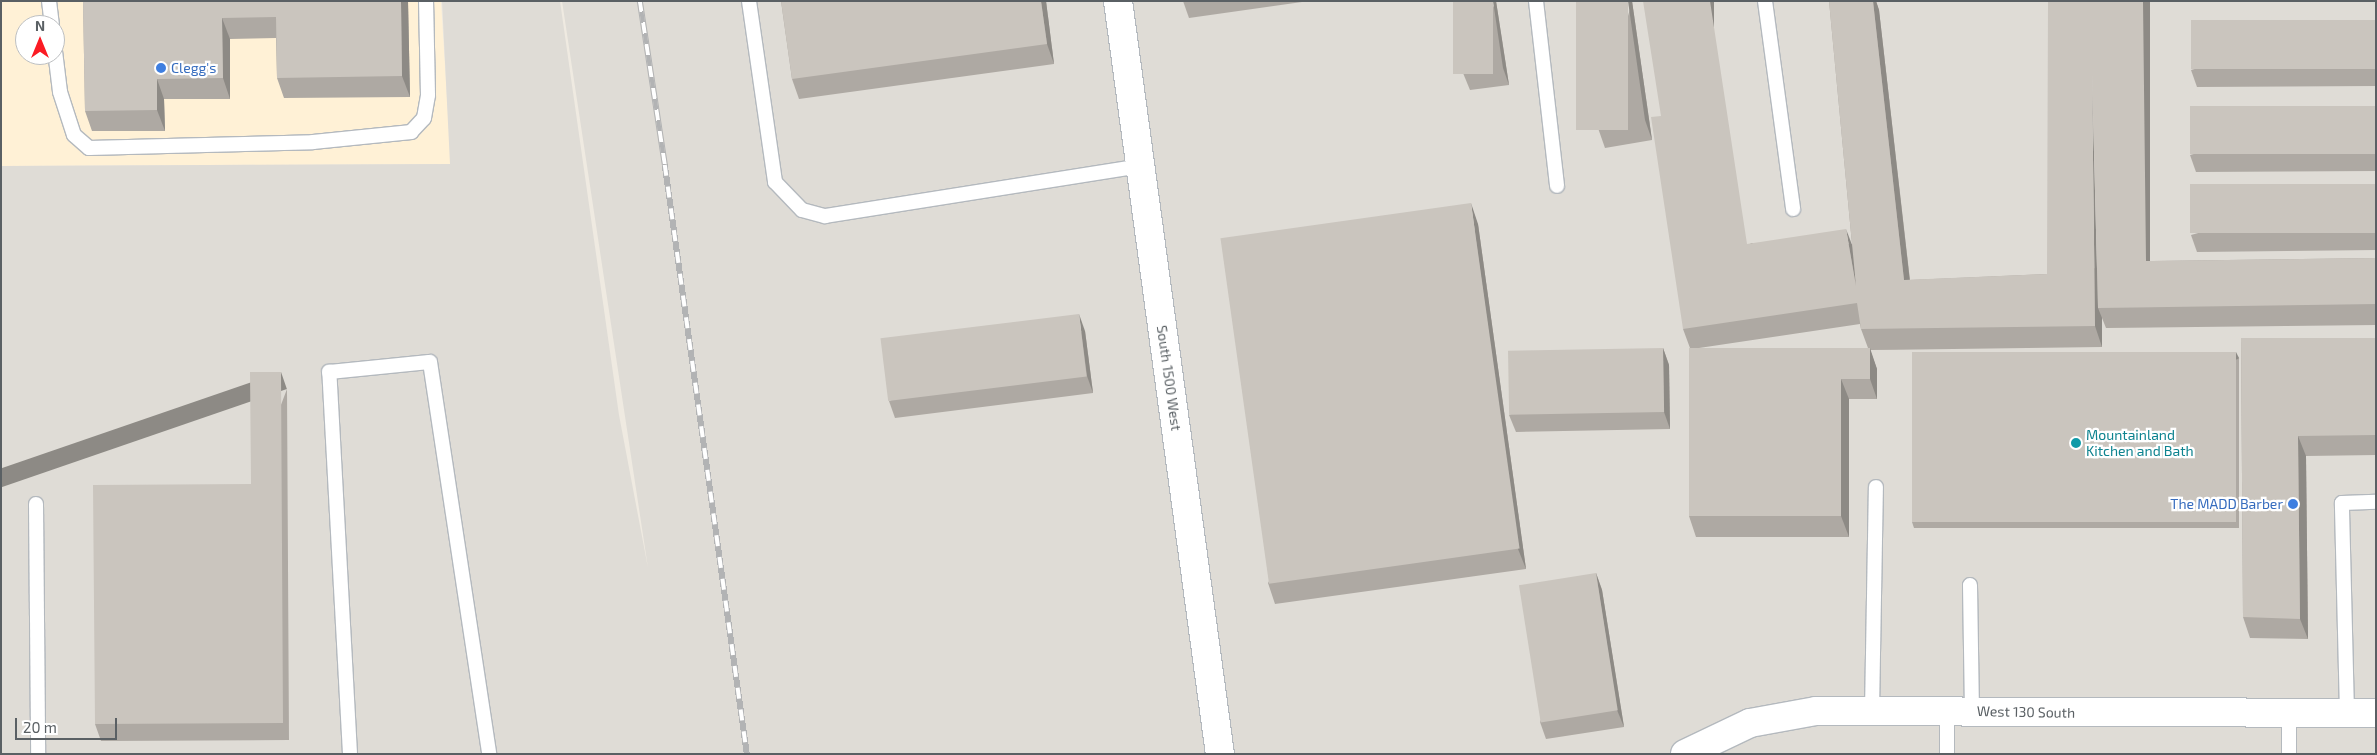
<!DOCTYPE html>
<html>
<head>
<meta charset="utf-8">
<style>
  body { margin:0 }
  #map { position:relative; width:2377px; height:755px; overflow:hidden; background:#efeae1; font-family:"Exo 2",sans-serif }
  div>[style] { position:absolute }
  .commercial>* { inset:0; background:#fff1d6 }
  .industrial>* { inset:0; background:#dfdcd6 }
  .roads { filter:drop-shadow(1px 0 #b4b9be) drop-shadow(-1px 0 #b4b9be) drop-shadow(0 1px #b4b9be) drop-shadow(0 -1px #b4b9be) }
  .lane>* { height:14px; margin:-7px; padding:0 7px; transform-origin:7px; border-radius:7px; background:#fff }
  .street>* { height:28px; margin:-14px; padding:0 14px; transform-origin:14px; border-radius:14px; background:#fff }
  .rail>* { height:5.5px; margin-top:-2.75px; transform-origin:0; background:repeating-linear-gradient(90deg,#fff 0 11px,#b2b3b4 0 22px); box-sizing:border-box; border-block:1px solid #b2b3b4 }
  .wall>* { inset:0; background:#aea9a3 }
  .shaded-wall>* { inset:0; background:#8d8a85; transform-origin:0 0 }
  .building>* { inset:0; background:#cac5be; transform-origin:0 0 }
  .dots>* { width:14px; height:14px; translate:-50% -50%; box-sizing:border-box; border:2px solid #fff; border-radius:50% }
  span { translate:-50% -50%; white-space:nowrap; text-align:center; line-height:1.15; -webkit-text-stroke:4.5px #fff; paint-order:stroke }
  .shop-label { font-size:14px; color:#366cbe }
  .left { translate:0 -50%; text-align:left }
  .right { translate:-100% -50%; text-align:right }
  .street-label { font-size:14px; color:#5a6064 }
  .culture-label { font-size:14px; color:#0d838f }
  .frame { position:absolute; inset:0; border:2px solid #5a6064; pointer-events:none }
  .north { position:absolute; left:15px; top:15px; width:50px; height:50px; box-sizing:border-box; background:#fff; border:1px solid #bdbfc1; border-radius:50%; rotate:0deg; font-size:14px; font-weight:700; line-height:20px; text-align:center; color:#5a6064 }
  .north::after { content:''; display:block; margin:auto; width:18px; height:22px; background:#fb1b24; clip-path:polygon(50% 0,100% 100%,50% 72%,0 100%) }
  .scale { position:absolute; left:15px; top:718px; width:102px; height:22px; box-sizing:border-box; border:2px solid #5a6064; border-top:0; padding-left:6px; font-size:15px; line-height:18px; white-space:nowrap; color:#5a6064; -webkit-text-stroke:4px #fff; paint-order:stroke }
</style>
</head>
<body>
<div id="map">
  <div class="commercial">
    <div style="clip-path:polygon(evenodd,1px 1px,441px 1px,451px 164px,1px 166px,1px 1px,25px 25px,55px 25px,55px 55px,25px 55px,25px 25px)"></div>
  </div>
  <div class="industrial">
    <div style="clip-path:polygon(442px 1px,560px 1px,619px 415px,648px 568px,562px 1px,2376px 1px,2376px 754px,1px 754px,1px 166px,450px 164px)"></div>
  </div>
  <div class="roads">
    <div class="lane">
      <div style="left:49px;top:1px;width:24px;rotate:83deg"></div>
      <div style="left:749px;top:1px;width:183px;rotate:81.8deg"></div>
      <div style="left:775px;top:182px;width:39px;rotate:46deg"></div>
      <div style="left:802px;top:210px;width:24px;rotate:15deg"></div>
      <div style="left:825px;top:216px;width:320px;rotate:-9deg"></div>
      <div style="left:1536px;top:1px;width:186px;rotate:83.5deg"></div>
      <div style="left:1765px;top:1px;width:210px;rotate:82.3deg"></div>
      <div style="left:55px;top:51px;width:41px;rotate:83deg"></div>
      <div style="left:60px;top:92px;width:45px;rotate:72deg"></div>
      <div style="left:74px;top:135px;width:20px;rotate:41deg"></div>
      <div style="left:89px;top:148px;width:224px;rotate:-1.5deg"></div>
      <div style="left:313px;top:142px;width:99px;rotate:-5.8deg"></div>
      <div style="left:411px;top:132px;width:19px;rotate:-47deg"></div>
      <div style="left:424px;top:118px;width:23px;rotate:-80deg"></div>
      <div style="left:428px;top:95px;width:94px;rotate:-91.2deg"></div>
      <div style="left:36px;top:504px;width:250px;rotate:89.5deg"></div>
      <div style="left:1970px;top:585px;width:127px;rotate:89.1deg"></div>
      <div style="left:1872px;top:711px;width:224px;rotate:-89deg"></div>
      <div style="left:1947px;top:712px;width:42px;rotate:90deg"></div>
      <div style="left:2347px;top:713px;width:210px;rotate:-91.4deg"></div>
      <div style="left:2342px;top:503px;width:34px;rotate:-2deg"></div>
      <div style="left:350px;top:754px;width:383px;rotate:-93.1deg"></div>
      <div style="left:329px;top:372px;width:101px;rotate:-5.7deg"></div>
      <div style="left:430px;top:362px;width:396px;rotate:81.4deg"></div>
      <div style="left:2289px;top:754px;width:41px;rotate:-90deg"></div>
    </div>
    <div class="street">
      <div style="left:1118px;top:1px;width:760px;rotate:82.29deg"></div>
      <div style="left:1685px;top:754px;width:72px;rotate:-25.5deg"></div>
      <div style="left:1750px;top:723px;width:67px;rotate:-10.3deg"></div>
      <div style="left:1816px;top:711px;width:560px;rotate:0.2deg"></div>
    </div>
  </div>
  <div class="rail">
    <div style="left:640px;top:1px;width:166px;rotate:81.3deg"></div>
    <div style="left:665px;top:165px;width:595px;rotate:82.07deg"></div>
  </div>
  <div class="wall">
    <div style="clip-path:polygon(83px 1px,408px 1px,410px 97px,284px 98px,277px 78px,276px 38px,230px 39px,230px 99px,164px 99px,165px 131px,92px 131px,85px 111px)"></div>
    <div style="clip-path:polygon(781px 1px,1046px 1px,1054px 64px,799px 99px,792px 79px)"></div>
    <div style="clip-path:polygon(1183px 1px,1309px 1px,1189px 18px)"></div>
    <div style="clip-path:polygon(1496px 1px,1509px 85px,1470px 90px,1463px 73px)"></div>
    <div style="clip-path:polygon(1632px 1px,1652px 140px,1605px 148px,1598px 128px)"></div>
    <div style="clip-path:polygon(evenodd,1829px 1px,1876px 1px,1879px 10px,1910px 280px,2047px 274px,2153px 261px,2376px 258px,2376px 325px,2106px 328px,2102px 318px,2102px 347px,1870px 350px,1877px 369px,1877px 399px,1849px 399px,1849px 537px,1696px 537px,1689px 516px,1690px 348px,1683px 329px,1751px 243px,1852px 244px,1829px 1px,1860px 324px,1861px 329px,1868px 348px,1699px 348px,1860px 324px)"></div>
    <div style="clip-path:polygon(2376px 20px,2376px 86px,2197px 87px,2191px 70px)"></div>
    <div style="clip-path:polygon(2376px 106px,2376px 171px,2196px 172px,2190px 155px)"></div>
    <div style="clip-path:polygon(2376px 184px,2376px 250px,2197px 252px,2191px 235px)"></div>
    <div style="clip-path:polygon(1478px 224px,1526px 569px,1275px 604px,1268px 583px)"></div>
    <div style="clip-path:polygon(1085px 331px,1093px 393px,895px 418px,889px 401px)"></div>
    <div style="clip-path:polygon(2241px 338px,2376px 338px,2376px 455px,2306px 456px,2308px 639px,2250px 638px,2243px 617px)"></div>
    <div style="clip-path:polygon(1663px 348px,1669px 365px,1670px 429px,1516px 432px,1509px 415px)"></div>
    <div style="clip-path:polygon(2239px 358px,2239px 528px,1914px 528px,1912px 522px)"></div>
    <div style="clip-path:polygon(287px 389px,289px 740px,101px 741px,95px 724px,251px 484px)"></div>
    <div style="clip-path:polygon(1596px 573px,1602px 590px,1624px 727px,1546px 739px,1540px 722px)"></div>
  </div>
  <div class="shaded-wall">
    <div style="clip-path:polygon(401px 1px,408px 1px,410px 97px,402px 76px)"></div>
    <div style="clip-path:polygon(1041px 1px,1046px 1px,1054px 64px,1047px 44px)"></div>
    <div style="clip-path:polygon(1493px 1px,1496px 1px,1509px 85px,1503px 68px)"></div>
    <div style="clip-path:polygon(1628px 1px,1632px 1px,1652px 140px,1645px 120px)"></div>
    <div style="left:1710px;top:1px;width:4px;height:246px"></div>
    <div style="clip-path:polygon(1873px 1px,1876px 1px,1879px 10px,1912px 300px,1904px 280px)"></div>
    <div style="left:2143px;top:1px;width:7px;height:260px"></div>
    <div style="clip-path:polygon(222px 18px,230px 39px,230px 99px,223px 78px)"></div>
    <div style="clip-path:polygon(2092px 74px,2098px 308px,2102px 318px,2102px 347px,2095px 326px)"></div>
    <div style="clip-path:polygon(157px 79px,164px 99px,165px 131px,157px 110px)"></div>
    <div style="clip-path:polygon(1471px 203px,1478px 224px,1526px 569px,1518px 549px)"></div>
    <div style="clip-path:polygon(1846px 229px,1854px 250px,1856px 286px)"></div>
    <div style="clip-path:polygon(1079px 314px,1085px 331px,1093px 393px,1087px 376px)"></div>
    <div style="clip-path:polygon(1663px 348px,1669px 365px,1670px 429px,1664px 412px)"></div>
    <div style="clip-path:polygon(1870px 348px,1877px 369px,1877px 399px,1870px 379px)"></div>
    <div style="left:2236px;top:352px;width:7px;height:169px;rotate:63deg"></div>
    <div style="left:281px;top:372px;width:18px;height:351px;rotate:71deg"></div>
    <div style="clip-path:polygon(1841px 379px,1849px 399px,1849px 537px,1841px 516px)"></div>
    <div style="clip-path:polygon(2298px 436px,2306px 456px,2308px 639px,2300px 619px)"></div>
    <div style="clip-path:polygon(1596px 573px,1602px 590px,1624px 727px,1617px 710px)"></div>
  </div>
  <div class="building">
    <div style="clip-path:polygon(83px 1px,401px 1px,402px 76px,277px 78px,276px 17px,222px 18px,223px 78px,157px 79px,157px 110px,85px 111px)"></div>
    <div style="clip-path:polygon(781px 1px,1041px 1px,1047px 44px,792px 79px)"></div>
    <div style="left:1453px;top:1px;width:40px;height:73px"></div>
    <div style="left:1576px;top:1px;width:52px;height:129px"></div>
    <div style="clip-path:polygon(1643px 1px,1710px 1px,1747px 244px,1846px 229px,1856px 286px,1829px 1px,1873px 1px,1904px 280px,2047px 274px,2048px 1px,2143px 1px,2146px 261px,2376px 258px,2376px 304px,2098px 308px,2092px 74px,2095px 326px,1861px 329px,1857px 303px,1683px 329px,1651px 117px,1661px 116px)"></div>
    <div style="left:2376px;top:20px;width:49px;height:185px;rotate:90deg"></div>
    <div style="left:2376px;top:106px;width:48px;height:186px;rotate:90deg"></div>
    <div style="left:2376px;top:184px;width:49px;height:186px;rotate:90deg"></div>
    <div style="left:1471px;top:203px;width:349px;height:253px;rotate:82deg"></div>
    <div style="left:1079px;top:314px;width:63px;height:200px;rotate:83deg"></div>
    <div style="clip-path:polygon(2241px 338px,2376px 338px,2376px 435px,2298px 436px,2300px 619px,2243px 617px)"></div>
    <div style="left:1663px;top:348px;width:64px;height:155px;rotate:89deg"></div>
    <div style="clip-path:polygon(1689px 348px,1870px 348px,1870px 379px,1841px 379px,1841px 516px,1689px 516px)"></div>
    <div style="left:1912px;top:352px;width:324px;height:170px"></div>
    <div style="clip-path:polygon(250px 372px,281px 372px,283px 723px,95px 724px,93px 485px,251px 484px)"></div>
    <div style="left:1596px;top:573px;width:139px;height:78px;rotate:81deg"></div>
  </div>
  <div class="dots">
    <div style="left:161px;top:68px;background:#3f7fe0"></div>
    <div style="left:2076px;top:443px;background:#0f9aa8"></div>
    <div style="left:2293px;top:504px;background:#3f7fe0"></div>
  </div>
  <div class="shop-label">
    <span class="left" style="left:171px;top:68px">Clegg's</span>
    <span class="right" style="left:2283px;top:504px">The MADD Barber</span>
  </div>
  <div class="street-label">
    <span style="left:1169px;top:378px;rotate:82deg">South 1500 West</span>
    <span style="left:2026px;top:712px;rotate:1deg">West 130 South</span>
  </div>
  <div class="culture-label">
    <span class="left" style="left:2086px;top:443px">Mountainland<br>Kitchen and Bath</span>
  </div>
  <div class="frame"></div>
  <div class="north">N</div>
  <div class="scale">20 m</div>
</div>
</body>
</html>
